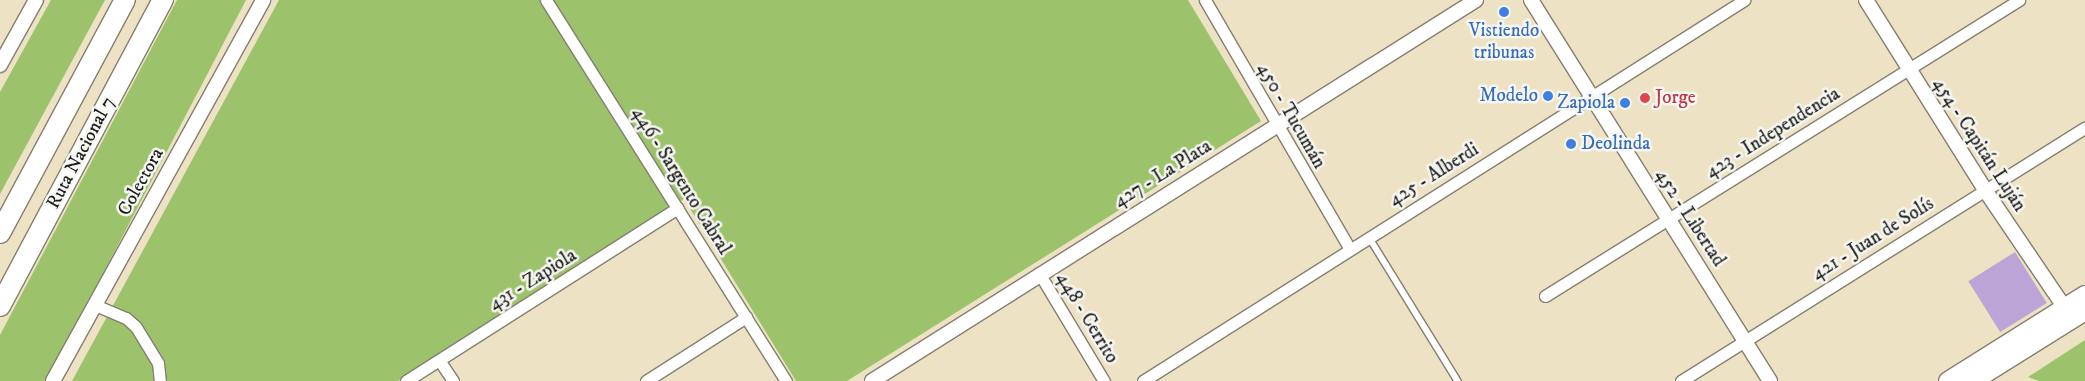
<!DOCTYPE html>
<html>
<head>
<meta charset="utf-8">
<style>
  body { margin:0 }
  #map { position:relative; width:2085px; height:381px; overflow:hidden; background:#ede2c4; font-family:"IM FELL DW Pica",serif }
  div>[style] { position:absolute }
  .green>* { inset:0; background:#9dc26c }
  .building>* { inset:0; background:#bca4d7; transform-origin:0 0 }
  .roads { filter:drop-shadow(1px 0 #847f70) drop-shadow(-1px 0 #847f70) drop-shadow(0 1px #847f70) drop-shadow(0 -1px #847f70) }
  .service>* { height:5.5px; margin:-2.75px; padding:0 2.75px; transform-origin:2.75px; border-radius:2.75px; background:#fff }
  .minor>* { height:11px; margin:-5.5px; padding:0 5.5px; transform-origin:5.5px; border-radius:5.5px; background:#fff }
  .tertiary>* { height:14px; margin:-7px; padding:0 7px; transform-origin:7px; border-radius:7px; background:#fff }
  .primary>* { height:18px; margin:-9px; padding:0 9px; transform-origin:9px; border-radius:9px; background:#fff }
  .motorway>* { height:20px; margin:-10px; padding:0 10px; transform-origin:10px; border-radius:10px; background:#fff }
  .dots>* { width:14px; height:14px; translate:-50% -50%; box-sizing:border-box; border:2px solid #f6f6f2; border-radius:50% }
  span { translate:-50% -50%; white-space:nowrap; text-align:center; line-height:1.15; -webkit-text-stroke:5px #f6f6f2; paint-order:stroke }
  .shop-label { font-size:19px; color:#366cbe }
  .right { translate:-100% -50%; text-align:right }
  .left { translate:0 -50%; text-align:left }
  .health-label { font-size:19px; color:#be3a42 }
  .street-label { font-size:19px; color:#1c1c1c }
</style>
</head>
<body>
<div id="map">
  <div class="green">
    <div style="clip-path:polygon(51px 0,105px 0,0 194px,0 92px)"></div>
    <div style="clip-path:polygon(177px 0,246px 0,47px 381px,0 381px,0 335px)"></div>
    <div style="clip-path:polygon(279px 0,1188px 0,1261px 121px,847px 381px,796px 381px,684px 199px,398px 381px,72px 381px)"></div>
    <div style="clip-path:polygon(2085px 340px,2085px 381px,2039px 381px,2028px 377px)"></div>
  </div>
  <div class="building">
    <div style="left:2015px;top:252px;width:60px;height:55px;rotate:58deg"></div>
  </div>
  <div class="roads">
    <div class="service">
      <div style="left:1369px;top:237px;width:169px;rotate:58.3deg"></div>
    </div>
    <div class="minor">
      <div style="left:546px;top:0;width:450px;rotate:57.8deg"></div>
      <div style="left:1205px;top:0;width:288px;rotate:59.8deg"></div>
      <div style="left:1039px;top:273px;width:126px;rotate:59deg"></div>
      <div style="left:1545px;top:296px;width:559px;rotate:-31.98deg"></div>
      <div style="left:95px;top:305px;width:34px;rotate:23deg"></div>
      <div style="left:126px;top:318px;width:13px;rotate:42deg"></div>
      <div style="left:136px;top:327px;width:42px;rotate:58.6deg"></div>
      <div style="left:158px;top:363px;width:18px;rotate:84deg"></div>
      <div style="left:439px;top:360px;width:25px;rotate:56deg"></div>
      <div style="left:406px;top:381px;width:322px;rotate:-32.5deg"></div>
      <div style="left:646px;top:381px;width:119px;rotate:-32.6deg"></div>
      <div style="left:1143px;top:381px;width:712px;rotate:-32.37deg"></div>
      <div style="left:1681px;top:381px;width:477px;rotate:-32.1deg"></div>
    </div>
    <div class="tertiary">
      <div style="left:1531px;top:0;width:450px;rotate:57.9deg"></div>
      <div style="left:1866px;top:0;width:224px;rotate:57.9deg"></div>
      <div style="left:1985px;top:190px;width:143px;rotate:55.9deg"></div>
      <div style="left:0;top:65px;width:74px;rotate:-61deg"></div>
      <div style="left:53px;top:381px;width:435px;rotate:-61.1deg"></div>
      <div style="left:872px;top:381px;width:714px;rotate:-32.24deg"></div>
    </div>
    <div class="primary">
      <div style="left:1948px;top:381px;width:162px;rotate:-32.1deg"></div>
      <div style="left:1973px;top:381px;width:132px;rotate:-32deg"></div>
    </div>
    <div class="motorway">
      <div style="left:0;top:233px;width:264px;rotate:-61.8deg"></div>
      <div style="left:0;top:306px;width:347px;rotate:-62deg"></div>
    </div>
  </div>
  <div class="dots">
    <div style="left:1504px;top:12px;background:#3f7fe0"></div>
    <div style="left:1548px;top:96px;background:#3f7fe0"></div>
    <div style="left:1645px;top:98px;background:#e0444e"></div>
    <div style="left:1625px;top:103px;background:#3f7fe0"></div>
    <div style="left:1571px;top:144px;background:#3f7fe0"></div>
  </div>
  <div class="shop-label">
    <span style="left:1504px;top:42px">Vistiendo<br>tribunas</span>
    <span class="right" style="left:1538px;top:96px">Modelo</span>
    <span class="right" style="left:1615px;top:103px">Zapiola</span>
    <span class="left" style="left:1581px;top:144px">Deolinda</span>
  </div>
  <div class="health-label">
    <span class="left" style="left:1655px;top:98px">Jorge</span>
  </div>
  <div class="street-label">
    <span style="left:1291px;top:116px;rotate:60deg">450 - Tucumán</span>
    <span style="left:1773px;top:133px;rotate:-32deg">423 - Independencia</span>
    <span style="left:1979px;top:145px;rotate:57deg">454 - Capitán Luján</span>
    <span style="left:81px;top:153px;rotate:-62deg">Ruta Nacional 7</span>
    <span style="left:1163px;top:174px;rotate:-32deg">427 - La Plata</span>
    <span style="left:1434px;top:175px;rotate:-32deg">425 - Alberdi</span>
    <span style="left:681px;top:181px;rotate:58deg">446 - Sargento Cabral</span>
    <span style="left:141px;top:182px;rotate:-61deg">Colectora</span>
    <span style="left:1690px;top:218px;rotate:57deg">452 - Libertad</span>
    <span style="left:1873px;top:239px;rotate:-32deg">421 - Juan de Solís</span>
    <span style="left:533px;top:280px;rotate:-32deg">431 - Zapiola</span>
    <span style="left:1087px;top:318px;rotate:59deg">448 - Cerrito</span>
  </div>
</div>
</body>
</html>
